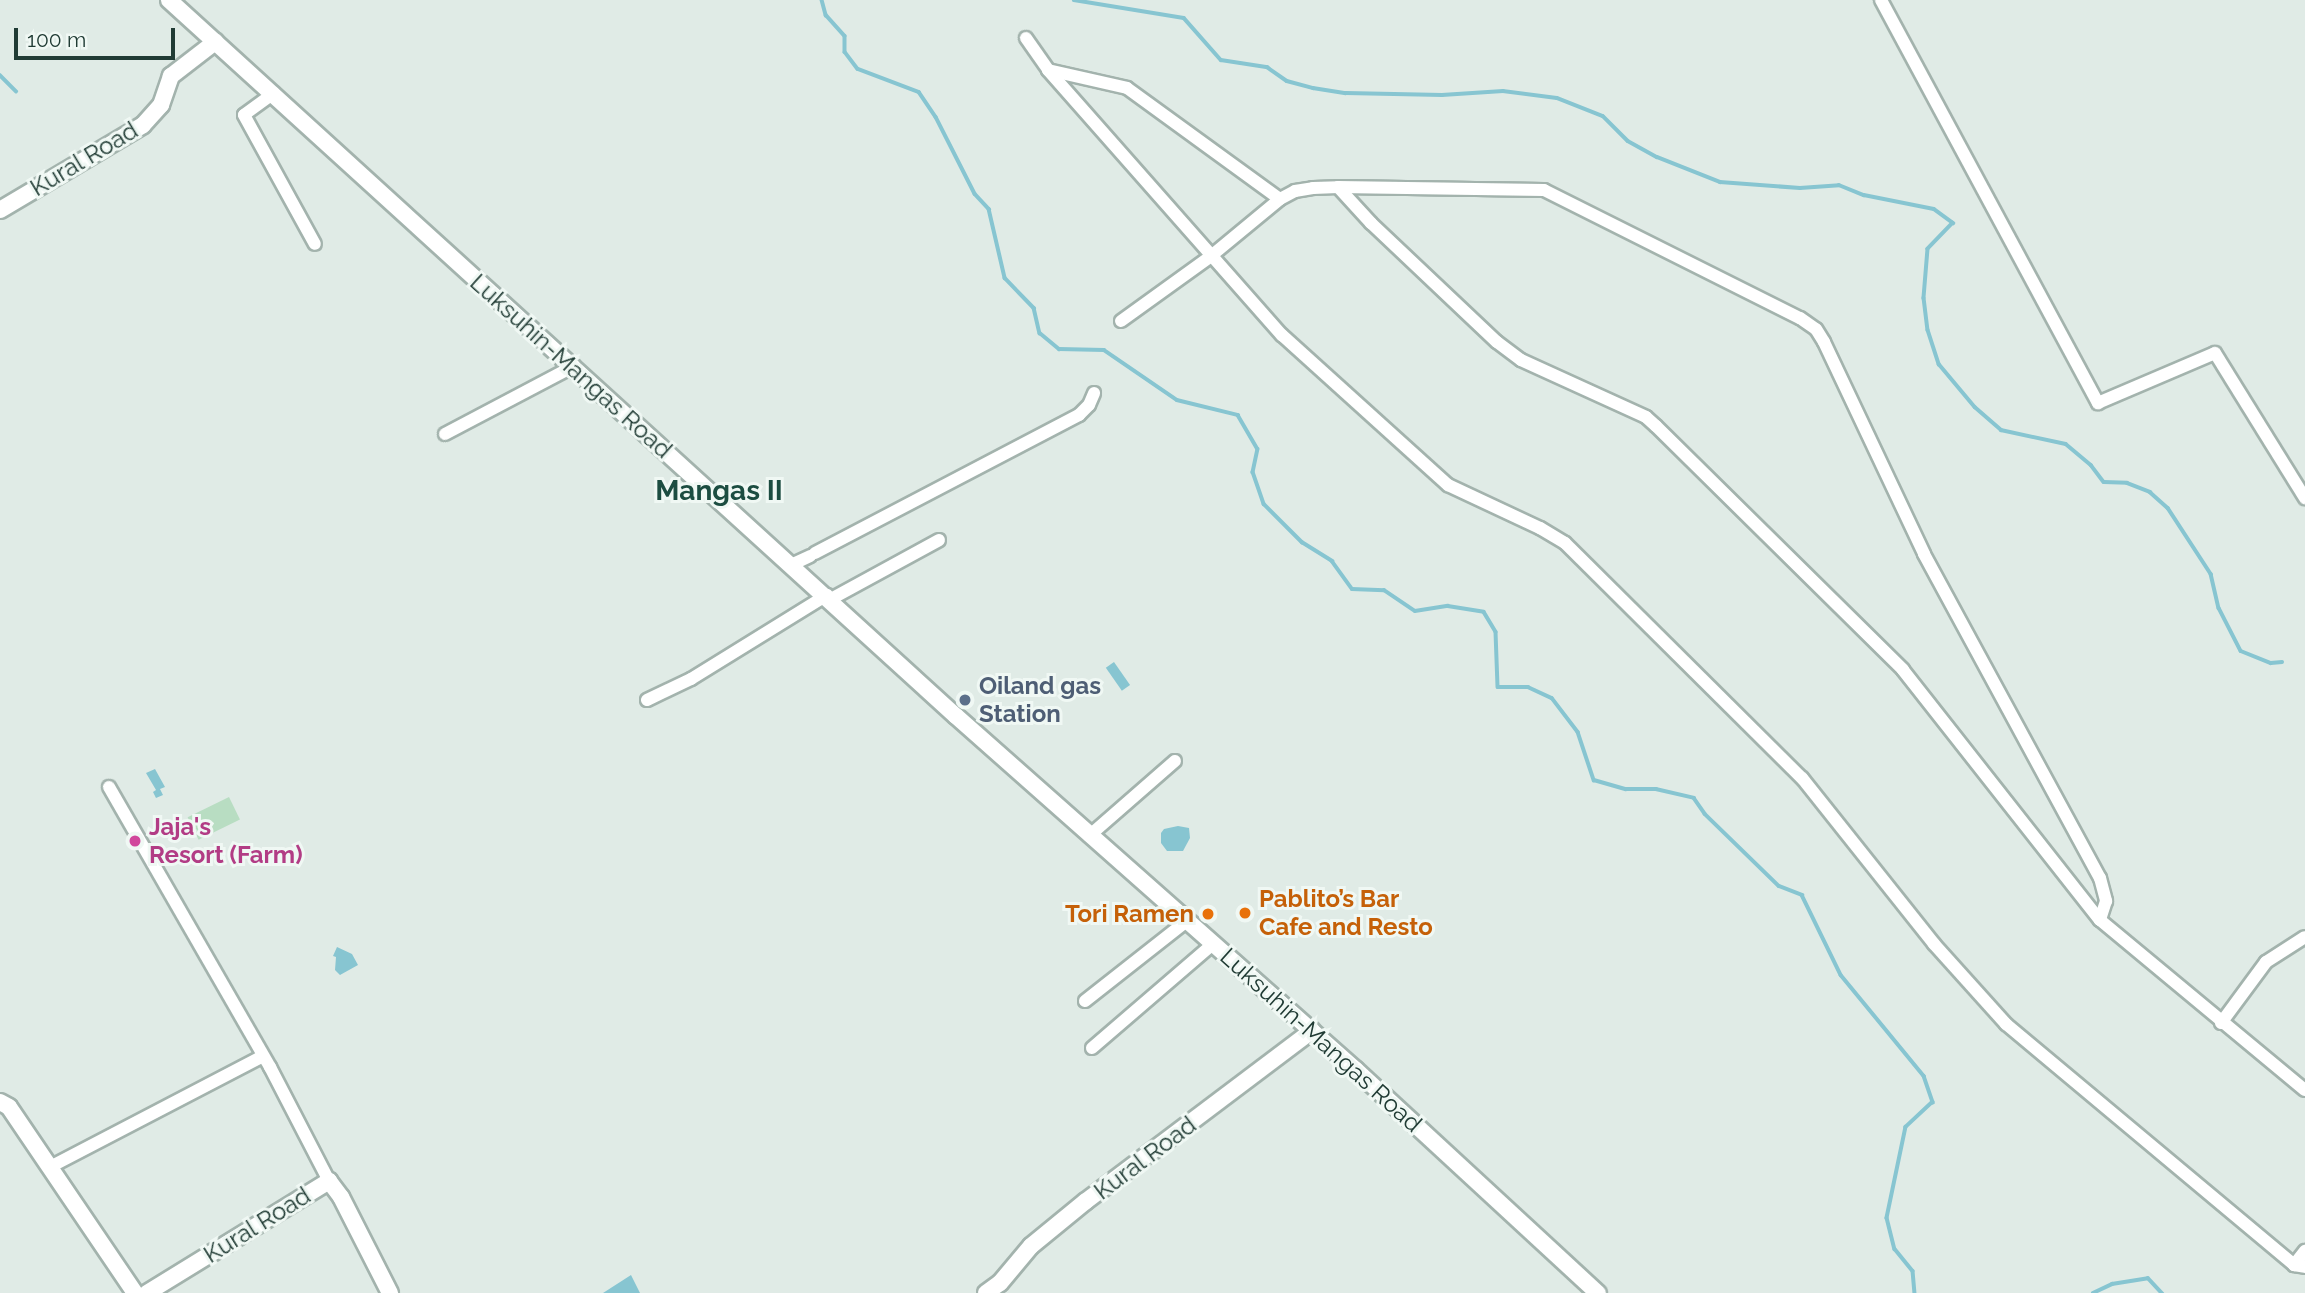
<!DOCTYPE html>
<html>
<head>
<meta charset="utf-8">
<style>
  body { margin:0 }
  #map { position:relative; width:2305px; height:1293px; overflow:hidden; background:#e0ebe6; font-family:Raleway,sans-serif }
  div>[style] { position:absolute }
  .green>* { inset:0; background:#b8ddc2; transform-origin:0 0 }
  .water>* { inset:0; background:#87c5d1; transform-origin:0 0 }
  .stream>* { height:3.5px; margin:-1.75px; padding:0 1.75px; transform-origin:1.75px; border-radius:1.75px; background:#87c5d1 }
  .roads { filter:drop-shadow(2px 0 #a3b3ad) drop-shadow(-2px 0 #a3b3ad) drop-shadow(0 2px #a3b3ad) drop-shadow(0 -2px #a3b3ad) }
  .street>* { height:12px; margin:-6px; padding:0 6px; transform-origin:6px; border-radius:6px; background:#fff }
  .secondary>* { height:16px; margin:-8px; padding:0 8px; transform-origin:8px; border-radius:8px; background:#fff }
  .dots>* { width:19px; height:19px; translate:-50% -50%; box-sizing:border-box; border:4px solid #f0f8f4; border-radius:50% }
  span { translate:-50% -50%; white-space:nowrap; text-align:center; line-height:1.15; -webkit-text-stroke:6px #f0f8f4; paint-order:stroke }
  .street-label { font-size:24px; color:#203b34 }
  .service-label { font-size:24px; color:#4e5e75; font-weight:700 }
  .left { translate:0 -50%; text-align:left }
  .hotel-label { font-size:24px; color:#b23c85; font-weight:700 }
  .food-label { font-size:24px; color:#c56008; font-weight:700 }
  .right { translate:-100% -50%; text-align:right }
  .quarter-label { font-size:28px; color:#1c4d41; font-weight:700 }
  .scale { position:absolute; left:14px; top:28px; width:161px; height:32px; box-sizing:border-box; border:4px solid #203b34; border-top:0; padding-left:9px; font-size:21px; line-height:24px; white-space:nowrap; color:#203b34; -webkit-text-stroke:5px #f0f8f4; paint-order:stroke }
</style>
</head>
<body>
<div id="map">
  <div class="green">
    <div style="left:229px;top:797px;width:25px;height:46px;rotate:64deg"></div>
  </div>
  <div class="water">
    <div style="left:1114px;top:662px;width:28px;height:10px;rotate:55deg"></div>
    <div style="clip-path:polygon(155px 769px,165px 787px,160px 789px,163px 795px,156px 798px,153px 792px,156px 790px,146px 773px)"></div>
    <div style="clip-path:polygon(1178px 826px,1189px 828px,1190px 838px,1183px 851px,1167px 851px,1161px 843px,1161px 833px,1164px 829px)"></div>
    <div style="clip-path:polygon(337px 947px,352px 954px,358px 965px,340px 975px,335px 970px,336px 957px,333px 956px)"></div>
    <div style="clip-path:polygon(631px 1275px,640px 1293px,603px 1293px)"></div>
  </div>
  <div class="stream">
    <div style="left:822px;top:0;width:16px;rotate:75deg"></div>
    <div style="left:826px;top:15px;width:28px;rotate:48deg"></div>
    <div style="left:845px;top:36px;width:16px;rotate:90deg"></div>
    <div style="left:845px;top:52px;width:21px;rotate:53deg"></div>
    <div style="left:858px;top:69px;width:65px;rotate:20.7deg"></div>
    <div style="left:919px;top:92px;width:30px;rotate:56deg"></div>
    <div style="left:936px;top:117px;width:86px;rotate:63.1deg"></div>
    <div style="left:975px;top:194px;width:21px;rotate:47deg"></div>
    <div style="left:989px;top:209px;width:71px;rotate:76.9deg"></div>
    <div style="left:1005px;top:278px;width:42px;rotate:46deg"></div>
    <div style="left:1034px;top:308px;width:26px;rotate:77deg"></div>
    <div style="left:1040px;top:333px;width:25px;rotate:40deg"></div>
    <div style="left:1059px;top:349px;width:45px;rotate:1.3deg"></div>
    <div style="left:1104px;top:350px;width:88px;rotate:34.4deg"></div>
    <div style="left:1177px;top:400px;width:63px;rotate:13.8deg"></div>
    <div style="left:1238px;top:415px;width:39px;rotate:60deg"></div>
    <div style="left:1258px;top:449px;width:24px;rotate:102deg"></div>
    <div style="left:1253px;top:472px;width:34px;rotate:71deg"></div>
    <div style="left:1264px;top:504px;width:54px;rotate:45deg"></div>
    <div style="left:1302px;top:542px;width:36px;rotate:32deg"></div>
    <div style="left:1332px;top:561px;width:34px;rotate:54deg"></div>
    <div style="left:1352px;top:589px;width:32px;rotate:2deg"></div>
    <div style="left:1384px;top:590px;width:37px;rotate:34deg"></div>
    <div style="left:1415px;top:611px;width:33px;rotate:-9deg"></div>
    <div style="left:1448px;top:606px;width:36px;rotate:9deg"></div>
    <div style="left:1484px;top:612px;width:23px;rotate:59deg"></div>
    <div style="left:1496px;top:632px;width:55px;rotate:87.9deg"></div>
    <div style="left:1498px;top:687px;width:30px"></div>
    <div style="left:1528px;top:687px;width:26px;rotate:25deg"></div>
    <div style="left:1552px;top:698px;width:43px;rotate:52.6deg"></div>
    <div style="left:1578px;top:732px;width:51px;rotate:71.6deg"></div>
    <div style="left:1594px;top:780px;width:33px;rotate:16deg"></div>
    <div style="left:1626px;top:789px;width:30px"></div>
    <div style="left:1656px;top:789px;width:39px;rotate:13deg"></div>
    <div style="left:1694px;top:798px;width:19px;rotate:55deg"></div>
    <div style="left:1705px;top:814px;width:103px;rotate:44.2deg"></div>
    <div style="left:1779px;top:886px;width:25px;rotate:21deg"></div>
    <div style="left:1802px;top:895px;width:89px;rotate:64deg"></div>
    <div style="left:1841px;top:975px;width:131px;rotate:50.6deg"></div>
    <div style="left:1924px;top:1076px;width:28px;rotate:71deg"></div>
    <div style="left:1933px;top:1102px;width:37px;rotate:137deg"></div>
    <div style="left:1906px;top:1127px;width:93px;rotate:101.8deg"></div>
    <div style="left:1887px;top:1218px;width:32px;rotate:76deg"></div>
    <div style="left:1895px;top:1249px;width:28px;rotate:51deg"></div>
    <div style="left:1913px;top:1271px;width:22px;rotate:85deg"></div>
    <div style="left:1074px;top:0;width:111px;rotate:9.3deg"></div>
    <div style="left:1184px;top:18px;width:56px;rotate:48.6deg"></div>
    <div style="left:1221px;top:60px;width:47px;rotate:8.7deg"></div>
    <div style="left:1267px;top:67px;width:24px;rotate:35deg"></div>
    <div style="left:1287px;top:81px;width:27px;rotate:15deg"></div>
    <div style="left:1313px;top:88px;width:33px;rotate:9deg"></div>
    <div style="left:1346px;top:93px;width:96px;rotate:1.2deg"></div>
    <div style="left:1442px;top:95px;width:61px;rotate:-3.8deg"></div>
    <div style="left:1503px;top:91px;width:54px;rotate:7.4deg"></div>
    <div style="left:1557px;top:98px;width:49px;rotate:21.4deg"></div>
    <div style="left:1603px;top:116px;width:35px;rotate:45deg"></div>
    <div style="left:1628px;top:141px;width:33px;rotate:29deg"></div>
    <div style="left:1657px;top:157px;width:68px;rotate:21.6deg"></div>
    <div style="left:1720px;top:182px;width:80px;rotate:4.3deg"></div>
    <div style="left:1800px;top:188px;width:39px;rotate:-4deg"></div>
    <div style="left:1839px;top:185px;width:27px;rotate:22deg"></div>
    <div style="left:1864px;top:195px;width:71px;rotate:11.3deg"></div>
    <div style="left:1934px;top:209px;width:24px;rotate:36deg"></div>
    <div style="left:1953px;top:223px;width:36px;rotate:134deg"></div>
    <div style="left:1928px;top:249px;width:49px;rotate:94.7deg"></div>
    <div style="left:1924px;top:298px;width:32px;rotate:83deg"></div>
    <div style="left:1928px;top:330px;width:36px;rotate:72deg"></div>
    <div style="left:1939px;top:364px;width:56px;rotate:50.1deg"></div>
    <div style="left:1975px;top:407px;width:35px;rotate:41deg"></div>
    <div style="left:2001px;top:430px;width:66px;rotate:12.2deg"></div>
    <div style="left:2066px;top:444px;width:33px;rotate:40deg"></div>
    <div style="left:2091px;top:465px;width:21px;rotate:53deg"></div>
    <div style="left:2104px;top:482px;width:23px;rotate:2deg"></div>
    <div style="left:2127px;top:483px;width:25px;rotate:21deg"></div>
    <div style="left:2150px;top:492px;width:24px;rotate:42deg"></div>
    <div style="left:2168px;top:508px;width:79px;rotate:56.9deg"></div>
    <div style="left:2211px;top:574px;width:35px;rotate:77deg"></div>
    <div style="left:2219px;top:608px;width:48px;rotate:62.9deg"></div>
    <div style="left:2241px;top:651px;width:32px;rotate:22deg"></div>
    <div style="left:2271px;top:663px;width:11px;rotate:-5deg"></div>
    <div style="left:0;top:75px;width:23px;rotate:45deg"></div>
    <div style="left:2093px;top:1293px;width:21px;rotate:-25deg"></div>
    <div style="left:2112px;top:1284px;width:36px;rotate:-9deg"></div>
    <div style="left:2148px;top:1278px;width:21px;rotate:47deg"></div>
  </div>
  <div class="roads">
    <div class="street">
      <div style="left:1881px;top:0;width:458px;rotate:61.7deg"></div>
      <div style="left:2098px;top:403px;width:127px;rotate:-23.1deg"></div>
      <div style="left:2215px;top:353px;width:171px;rotate:58.2deg"></div>
      <div style="left:1026px;top:38px;width:39px;rotate:55deg"></div>
      <div style="left:1048px;top:70px;width:354px;rotate:48.6deg"></div>
      <div style="left:1282px;top:335px;width:224px;rotate:42.1deg"></div>
      <div style="left:1448px;top:485px;width:102px;rotate:25.1deg"></div>
      <div style="left:1540px;top:528px;width:29px;rotate:31deg"></div>
      <div style="left:1565px;top:543px;width:334px;rotate:44.8deg"></div>
      <div style="left:1802px;top:778px;width:212px;rotate:51.5deg"></div>
      <div style="left:1934px;top:944px;width:108px;rotate:48deg"></div>
      <div style="left:2006px;top:1024px;width:376px;rotate:39.9deg"></div>
      <div style="left:2294px;top:1265px;width:11px;rotate:10deg"></div>
      <div style="left:1048px;top:70px;width:81px;rotate:12.8deg"></div>
      <div style="left:1127px;top:88px;width:189px;rotate:36deg"></div>
      <div style="left:274px;top:93px;width:37px;rotate:144deg"></div>
      <div style="left:244px;top:115px;width:147px;rotate:61.2deg"></div>
      <div style="left:1338px;top:187px;width:49px;rotate:47.5deg"></div>
      <div style="left:1371px;top:223px;width:173px;rotate:43.4deg"></div>
      <div style="left:1497px;top:342px;width:30px;rotate:37deg"></div>
      <div style="left:1521px;top:360px;width:137px;rotate:24.5deg"></div>
      <div style="left:1646px;top:417px;width:13px;rotate:42deg"></div>
      <div style="left:1656px;top:426px;width:347px;rotate:44.6deg"></div>
      <div style="left:1903px;top:670px;width:318px;rotate:51.8deg"></div>
      <div style="left:2100px;top:920px;width:266px;rotate:39.7deg"></div>
      <div style="left:1121px;top:321px;width:111px;rotate:-35.8deg"></div>
      <div style="left:1211px;top:256px;width:89px;rotate:-39.6deg"></div>
      <div style="left:1280px;top:199px;width:17px;rotate:-28deg"></div>
      <div style="left:1295px;top:191px;width:18px;rotate:-9deg"></div>
      <div style="left:1313px;top:188px;width:25px;rotate:-2deg"></div>
      <div style="left:1338px;top:187px;width:206px;rotate:0.8deg"></div>
      <div style="left:1544px;top:190px;width:286px;rotate:26.6deg"></div>
      <div style="left:1800px;top:318px;width:19px;rotate:35deg"></div>
      <div style="left:1816px;top:329px;width:15px;rotate:58deg"></div>
      <div style="left:1824px;top:342px;width:234px;rotate:64.7deg"></div>
      <div style="left:1924px;top:554px;width:369px;rotate:61.5deg"></div>
      <div style="left:2100px;top:878px;width:24px;rotate:75deg"></div>
      <div style="left:2106px;top:901px;width:20px;rotate:108deg"></div>
      <div style="left:445px;top:434px;width:146px;rotate:-27.8deg"></div>
      <div style="left:815px;top:553px;width:298px;rotate:-27.6deg"></div>
      <div style="left:1079px;top:415px;width:14px;rotate:-45deg"></div>
      <div style="left:1089px;top:405px;width:13px;rotate:-67deg"></div>
      <div style="left:791px;top:565px;width:21px;rotate:-25deg"></div>
      <div style="left:831px;top:599px;width:123px;rotate:-28.6deg"></div>
      <div style="left:647px;top:700px;width:49px;rotate:-25.5deg"></div>
      <div style="left:691px;top:679px;width:160px;rotate:-31.7deg"></div>
      <div style="left:109px;top:787px;width:323px;rotate:60.1deg"></div>
      <div style="left:270px;top:1067px;width:128px;rotate:62.6deg"></div>
      <div style="left:1089px;top:836px;width:114px;rotate:-41.1deg"></div>
      <div style="left:1085px;top:1001px;width:131px;rotate:-38.2deg"></div>
      <div style="left:2221px;top:1023px;width:76px;rotate:-53.6deg"></div>
      <div style="left:2266px;top:962px;width:46px;rotate:-32.7deg"></div>
      <div style="left:1092px;top:1048px;width:161px;rotate:-40.7deg"></div>
      <div style="left:50px;top:1167px;width:240px;rotate:-27.5deg"></div>
      <div style="left:2294px;top:1265px;width:18px;rotate:-52deg"></div>
    </div>
    <div class="secondary">
      <div style="left:169px;top:0;width:1064px;rotate:42.3deg"></div>
      <div style="left:956px;top:716px;width:534px;rotate:41.51deg"></div>
      <div style="left:1356px;top:1070px;width:329px;rotate:42.7deg"></div>
      <div style="left:0;top:210px;width:166px;rotate:-30.7deg"></div>
      <div style="left:143px;top:125px;width:27px;rotate:-48deg"></div>
      <div style="left:161px;top:105px;width:31px;rotate:-71deg"></div>
      <div style="left:171px;top:76px;width:56px;rotate:-37.7deg"></div>
      <div style="left:0;top:1102px;width:10px;rotate:29deg"></div>
      <div style="left:9px;top:1107px;width:225px;rotate:55.9deg"></div>
      <div style="left:147px;top:1293px;width:214px;rotate:-31.6deg"></div>
      <div style="left:329px;top:1181px;width:20px;rotate:53deg"></div>
      <div style="left:341px;top:1197px;width:108px;rotate:63deg"></div>
      <div style="left:986px;top:1293px;width:17px;rotate:-36deg"></div>
      <div style="left:1000px;top:1283px;width:48px;rotate:-50deg"></div>
      <div style="left:1031px;top:1246px;width:71px;rotate:-39.3deg"></div>
      <div style="left:1086px;top:1201px;width:283px;rotate:-37deg"></div>
    </div>
  </div>
  <div class="dots">
    <div style="left:965px;top:700px;background:#5c6f8a"></div>
    <div style="left:135px;top:841px;background:#d1479c"></div>
    <div style="left:1245px;top:913px;background:#e8710a"></div>
    <div style="left:1208px;top:914px;background:#e8710a"></div>
  </div>
  <div class="street-label">
    <span style="left:84px;top:159px;rotate:-31deg">Kural Road</span>
    <span style="left:571px;top:366px;rotate:42deg">Luksuhin-Mangas Road</span>
    <span style="left:1321px;top:1040px;rotate:42deg">Luksuhin-Mangas Road</span>
    <span style="left:1145px;top:1158px;rotate:-37deg">Kural Road</span>
    <span style="left:257px;top:1225px;rotate:-32deg">Kural Road</span>
  </div>
  <div class="service-label">
    <span class="left" style="left:979px;top:700px">Oiland gas<br>Station</span>
  </div>
  <div class="hotel-label">
    <span class="left" style="left:149px;top:841px">Jaja's<br>Resort (Farm)</span>
  </div>
  <div class="food-label">
    <span class="left" style="left:1259px;top:913px">Pablito’s Bar<br>Cafe and Resto</span>
    <span class="right" style="left:1194px;top:914px">Tori Ramen</span>
  </div>
  <div class="quarter-label">
    <span style="left:719px;top:491px">Mangas II</span>
  </div>
  <div class="scale">100 m</div>
</div>
</body>
</html>
